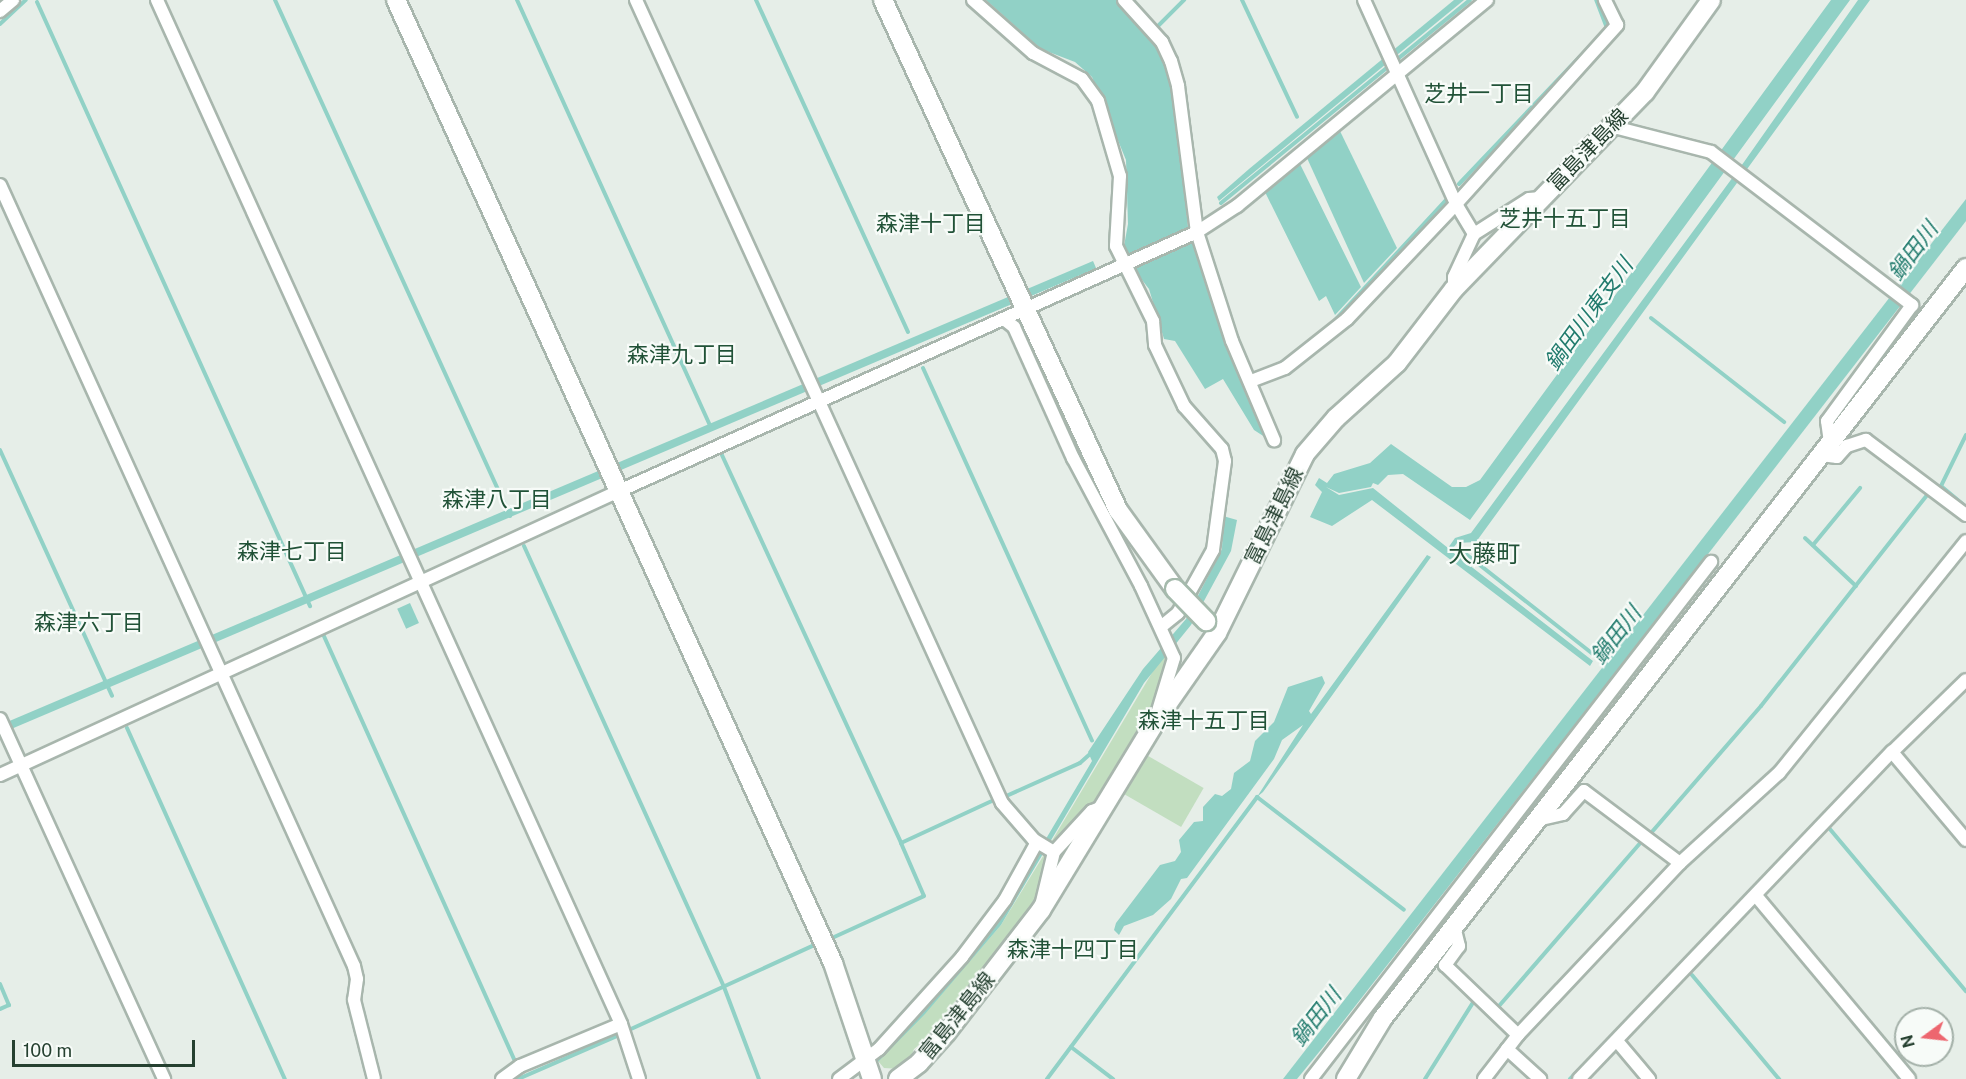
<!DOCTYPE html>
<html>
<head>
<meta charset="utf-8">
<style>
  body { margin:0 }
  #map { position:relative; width:1966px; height:1079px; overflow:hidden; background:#e6eee8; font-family:"Public Sans","Noto Sans JP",sans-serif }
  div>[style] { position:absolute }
  .green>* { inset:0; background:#c2dec0; transform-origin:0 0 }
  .water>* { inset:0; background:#91d1c6; transform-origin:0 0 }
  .stream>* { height:4px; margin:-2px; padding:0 2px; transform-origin:2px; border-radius:2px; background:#91d1c6 }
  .roads { filter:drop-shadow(2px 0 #a8b6ad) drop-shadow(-2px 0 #a8b6ad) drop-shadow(0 2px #a8b6ad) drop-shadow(0 -2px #a8b6ad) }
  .street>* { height:12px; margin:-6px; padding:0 6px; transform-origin:6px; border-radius:6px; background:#fff }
  .secondary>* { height:18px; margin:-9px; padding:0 9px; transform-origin:9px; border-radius:9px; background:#fff }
  .bridges { filter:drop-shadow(2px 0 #a5baac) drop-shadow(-2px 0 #a5baac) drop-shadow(0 2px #a5baac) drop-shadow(0 -2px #a5baac) }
  .secondary-bridge>* { height:18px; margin:-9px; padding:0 9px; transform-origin:9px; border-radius:9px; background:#fff }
  span { translate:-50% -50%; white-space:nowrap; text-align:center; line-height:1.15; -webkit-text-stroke:4.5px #f7fbf8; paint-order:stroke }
  .street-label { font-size:21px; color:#254030 }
  .neighbourhood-label { font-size:22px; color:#215237 }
  .water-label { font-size:22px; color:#217b6d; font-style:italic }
  .quarter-label { font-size:24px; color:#215237 }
  .north { position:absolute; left:1894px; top:1007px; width:60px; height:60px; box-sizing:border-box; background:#f7fbf8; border:2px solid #a3b0a8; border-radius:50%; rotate:255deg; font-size:16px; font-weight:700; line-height:24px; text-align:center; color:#254030 }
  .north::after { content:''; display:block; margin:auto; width:21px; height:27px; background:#ed666f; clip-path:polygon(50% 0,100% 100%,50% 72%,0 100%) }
  .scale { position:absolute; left:12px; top:1040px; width:183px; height:27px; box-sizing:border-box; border:3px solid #254030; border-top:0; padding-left:8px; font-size:18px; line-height:21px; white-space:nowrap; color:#254030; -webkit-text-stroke:4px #f7fbf8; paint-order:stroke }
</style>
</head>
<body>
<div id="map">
  <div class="green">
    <div style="clip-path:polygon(1162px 656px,1167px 656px,1169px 662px,1149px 722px,1107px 791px,1053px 846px,1050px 844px)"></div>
    <div style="left:1143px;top:753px;width:70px;height:45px;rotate:30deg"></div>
    <div style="clip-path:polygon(1045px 853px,1047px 855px,1034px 906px,1004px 948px,933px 1035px,914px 1049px,909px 1063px,900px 1069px,884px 1068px,878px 1061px,925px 1013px,1001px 925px)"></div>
  </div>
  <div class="water">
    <div style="clip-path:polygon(986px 0,1116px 0,1157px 44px,1173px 87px,1188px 227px,1271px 441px,1254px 430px,1223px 379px,1205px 389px,1175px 341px,1164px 339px,1149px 289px,1132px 267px,1124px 246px,1128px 224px,1126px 160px,1092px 77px,1075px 62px,1041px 49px)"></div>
    <div style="clip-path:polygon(1454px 0,1464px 0,1219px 201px,1217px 197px,1249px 169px)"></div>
    <div style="clip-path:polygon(1831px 0,1850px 0,1470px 520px,1403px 474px,1388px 475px,1378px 485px,1373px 483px,1371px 487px,1339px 493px,1326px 487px,1339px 495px,1373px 488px,1448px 548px,1455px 538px,1471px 533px,1744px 162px,1858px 0,1870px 0,1476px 542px,1457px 543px,1451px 551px,1593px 661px,1590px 666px,1372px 500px,1332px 526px,1310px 517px,1322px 492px,1315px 485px,1319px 478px,1327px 483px,1334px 474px,1370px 463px,1391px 444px,1452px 487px,1466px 487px,1480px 480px)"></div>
    <div style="clip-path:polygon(1339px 129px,1397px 248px,1364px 283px,1307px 158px)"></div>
    <div style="clip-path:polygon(1299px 162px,1361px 287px,1335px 315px,1326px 296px,1319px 301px,1265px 192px)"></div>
    <div style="clip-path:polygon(1966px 199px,1966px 221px,1705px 558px,1324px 1046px,1297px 1079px,1283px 1079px)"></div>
    <div style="left:1093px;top:261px;width:8px;height:1201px;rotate:67deg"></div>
    <div style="clip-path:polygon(1223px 516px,1237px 520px,1231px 551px,1191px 625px,1144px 683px,1001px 925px,925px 1014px,874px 1066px,852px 1079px,845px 1079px,998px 920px,1092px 761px,1088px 752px,1143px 669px,1186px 619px,1222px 549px)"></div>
    <div style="clip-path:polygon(1427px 555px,1431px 557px,1263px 792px,1257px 797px,1303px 725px,1282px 740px,1274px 759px,1187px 878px,1181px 879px,1171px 899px,1153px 915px,1124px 926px,1119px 935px,1114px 930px,1116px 923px,1160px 865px,1175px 861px,1181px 852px,1179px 840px,1194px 822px,1203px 821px,1203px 807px,1215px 794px,1222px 796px,1231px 789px,1234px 773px,1250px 761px,1255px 741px,1274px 722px,1288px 687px,1322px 676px,1325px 683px,1309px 711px,1311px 714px)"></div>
    <div style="left:410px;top:603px;width:22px;height:14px;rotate:66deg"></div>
  </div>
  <div class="stream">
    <div style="left:275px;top:0;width:567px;rotate:65.51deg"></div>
    <div style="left:517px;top:0;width:467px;rotate:65.6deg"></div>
    <div style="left:756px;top:0;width:365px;rotate:65.4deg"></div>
    <div style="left:1242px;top:0;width:129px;rotate:64.8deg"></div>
    <div style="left:37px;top:2px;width:663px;rotate:65.68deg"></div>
    <div style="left:0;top:24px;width:35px;rotate:-43deg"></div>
    <div style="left:1158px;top:26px;width:37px;rotate:-45deg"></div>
    <div style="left:1459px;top:184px;width:215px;rotate:-46.5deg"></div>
    <div style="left:1607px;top:28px;width:30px;rotate:-111deg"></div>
    <div style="left:1221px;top:203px;width:321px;rotate:-39.2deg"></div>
    <div style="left:1651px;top:318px;width:169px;rotate:38deg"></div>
    <div style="left:1335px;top:320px;width:163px;rotate:-47.2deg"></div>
    <div style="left:923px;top:368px;width:409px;rotate:65.6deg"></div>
    <div style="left:1966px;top:435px;width:57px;rotate:116.1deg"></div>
    <div style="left:1941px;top:486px;width:33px;rotate:40deg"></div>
    <div style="left:0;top:450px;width:270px;rotate:65.5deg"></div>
    <div style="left:721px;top:453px;width:430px;rotate:65.2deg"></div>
    <div style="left:1805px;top:538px;width:70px;rotate:43.3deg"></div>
    <div style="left:1813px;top:545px;width:74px;rotate:-50.5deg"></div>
    <div style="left:524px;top:546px;width:484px;rotate:65.6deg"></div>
    <div style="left:724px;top:987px;width:98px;rotate:69.2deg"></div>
    <div style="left:1462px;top:551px;width:173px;rotate:38.2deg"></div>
    <div style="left:323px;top:634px;width:470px;rotate:65.8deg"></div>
    <div style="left:127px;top:728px;width:385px;rotate:65.8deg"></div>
    <div style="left:1004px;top:797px;width:83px;rotate:-24.1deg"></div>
    <div style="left:1080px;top:763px;width:15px;rotate:-42deg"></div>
    <div style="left:1829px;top:828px;width:213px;rotate:50deg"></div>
    <div style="left:1651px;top:833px;width:168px;rotate:-49.1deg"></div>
    <div style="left:1761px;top:706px;width:268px;rotate:-51.8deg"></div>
    <div style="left:832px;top:938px;width:101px;rotate:-24.5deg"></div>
    <div style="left:924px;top:896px;width:58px;rotate:-113.5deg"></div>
    <div style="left:901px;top:843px;width:100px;rotate:-24.8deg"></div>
    <div style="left:1692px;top:975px;width:136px;rotate:50.1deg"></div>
    <div style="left:0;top:984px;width:23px;rotate:67deg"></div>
    <div style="left:9px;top:1005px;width:10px;rotate:156deg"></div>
    <div style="left:1499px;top:1006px;width:220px;rotate:-49.1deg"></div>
    <div style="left:631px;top:1029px;width:205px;rotate:-24.6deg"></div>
    <div style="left:1071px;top:1047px;width:53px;rotate:37.3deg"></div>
    <div style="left:518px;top:1079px;width:110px;rotate:-23.5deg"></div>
    <div style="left:1047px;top:1079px;width:352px;rotate:-53.3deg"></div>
    <div style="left:1257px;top:797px;width:185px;rotate:37.5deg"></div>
    <div style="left:1425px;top:1079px;width:92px;rotate:-57.9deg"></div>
    <div style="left:1570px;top:1079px;width:30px;rotate:-45deg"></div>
  </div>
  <div class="roads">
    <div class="street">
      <div style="left:157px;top:0;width:1124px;rotate:65.62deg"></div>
      <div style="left:621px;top:1024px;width:58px;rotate:71.9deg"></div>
      <div style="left:636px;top:0;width:882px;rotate:65.5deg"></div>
      <div style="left:1002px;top:803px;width:49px;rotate:49.1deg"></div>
      <div style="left:1034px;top:840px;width:23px;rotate:31deg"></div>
      <div style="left:1054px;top:852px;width:56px;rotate:-47.2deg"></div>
      <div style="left:1092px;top:811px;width:9px;rotate:-21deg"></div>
      <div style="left:973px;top:0;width:80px;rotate:41.5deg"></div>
      <div style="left:1033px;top:53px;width:55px;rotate:28deg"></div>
      <div style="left:1082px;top:79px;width:27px;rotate:54deg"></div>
      <div style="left:1098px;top:101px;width:78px;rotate:73.7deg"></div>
      <div style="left:1120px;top:176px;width:70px;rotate:93.3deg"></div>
      <div style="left:1116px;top:246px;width:84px;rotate:63.7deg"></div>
      <div style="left:1153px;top:321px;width:24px;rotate:85deg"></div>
      <div style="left:1155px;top:345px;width:68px;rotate:64.6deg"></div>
      <div style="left:1184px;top:406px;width:57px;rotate:48.5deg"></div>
      <div style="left:1222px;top:449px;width:12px;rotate:76deg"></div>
      <div style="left:1225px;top:461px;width:90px;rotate:97.7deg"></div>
      <div style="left:1213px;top:550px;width:72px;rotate:119.1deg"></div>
      <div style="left:1178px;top:613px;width:22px;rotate:141deg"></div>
      <div style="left:1124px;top:0;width:57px;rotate:47.9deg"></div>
      <div style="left:1162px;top:42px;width:21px;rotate:65deg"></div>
      <div style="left:1171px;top:61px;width:26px;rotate:74deg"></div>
      <div style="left:1178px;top:86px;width:147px;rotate:82.6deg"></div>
      <div style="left:1197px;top:232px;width:114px;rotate:72.2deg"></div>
      <div style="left:1232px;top:341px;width:108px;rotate:67deg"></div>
      <div style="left:1364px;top:0;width:224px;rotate:65.7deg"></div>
      <div style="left:1456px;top:204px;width:35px;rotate:59deg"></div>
      <div style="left:1474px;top:234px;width:47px;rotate:114.9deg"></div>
      <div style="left:1454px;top:277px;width:12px;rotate:90deg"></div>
      <div style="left:0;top:11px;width:17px;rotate:-40deg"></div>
      <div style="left:1610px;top:126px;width:104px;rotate:14.4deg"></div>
      <div style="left:1711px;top:152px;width:253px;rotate:37.3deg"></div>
      <div style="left:1912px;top:305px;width:144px;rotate:126.2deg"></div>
      <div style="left:1827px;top:421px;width:21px;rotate:82deg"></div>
      <div style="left:0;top:185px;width:857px;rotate:65.62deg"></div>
      <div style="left:354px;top:966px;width:13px;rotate:77deg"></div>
      <div style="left:357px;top:979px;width:21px;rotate:98deg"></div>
      <div style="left:354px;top:1000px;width:81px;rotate:75.8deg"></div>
      <div style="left:1474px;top:234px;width:65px;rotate:-32.5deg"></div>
      <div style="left:1529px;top:199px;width:12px;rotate:-5deg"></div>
      <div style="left:1004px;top:319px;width:13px;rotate:39deg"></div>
      <div style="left:1014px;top:327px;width:144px;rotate:65.8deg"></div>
      <div style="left:1073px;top:458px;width:145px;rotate:62deg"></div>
      <div style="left:1141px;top:586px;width:79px;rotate:65.4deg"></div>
      <div style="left:1174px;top:658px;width:59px;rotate:106.9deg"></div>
      <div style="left:1251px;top:381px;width:36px;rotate:-21deg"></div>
      <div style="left:1285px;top:368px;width:79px;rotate:-38.3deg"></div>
      <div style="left:1347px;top:319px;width:158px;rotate:-46.5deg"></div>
      <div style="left:1456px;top:204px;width:241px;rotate:-48deg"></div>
      <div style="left:1617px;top:25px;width:28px;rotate:-116deg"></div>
      <div style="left:1821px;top:455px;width:16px;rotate:7deg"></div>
      <div style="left:1837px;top:457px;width:15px;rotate:-48deg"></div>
      <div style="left:1847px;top:446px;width:20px;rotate:-18deg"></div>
      <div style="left:1866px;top:440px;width:125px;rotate:36.9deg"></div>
      <div style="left:0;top:719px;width:396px;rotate:65.5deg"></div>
      <div style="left:1892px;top:752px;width:115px;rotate:49.9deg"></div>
      <div style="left:0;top:775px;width:681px;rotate:-24.65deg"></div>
      <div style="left:619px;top:491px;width:633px;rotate:-24.14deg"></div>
      <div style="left:1197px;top:232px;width:48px;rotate:-33deg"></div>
      <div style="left:1237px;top:206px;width:324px;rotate:-39.5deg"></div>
      <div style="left:1537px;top:820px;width:27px;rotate:-13deg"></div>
      <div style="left:1563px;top:814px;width:31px;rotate:-48deg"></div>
      <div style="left:1584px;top:791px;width:120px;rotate:36.9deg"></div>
      <div style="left:1757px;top:897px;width:237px;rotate:50.1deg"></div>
      <div style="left:1041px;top:906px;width:56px;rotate:-76.5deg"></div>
      <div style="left:1454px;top:926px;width:21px;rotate:76deg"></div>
      <div style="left:1459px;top:946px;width:24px;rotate:126deg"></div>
      <div style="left:1445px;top:965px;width:101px;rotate:43.8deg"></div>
      <div style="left:1617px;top:1041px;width:50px;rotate:49.9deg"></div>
      <div style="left:1507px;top:1049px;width:45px;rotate:42.3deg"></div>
      <div style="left:502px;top:1079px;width:22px;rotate:-36deg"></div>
      <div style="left:520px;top:1066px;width:109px;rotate:-22.6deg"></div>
      <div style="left:839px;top:1079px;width:50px;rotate:-36.9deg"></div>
      <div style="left:879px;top:1049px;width:124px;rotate:-47.9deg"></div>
      <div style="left:962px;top:957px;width:71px;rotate:-53deg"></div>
      <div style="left:1005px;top:900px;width:66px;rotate:-61.1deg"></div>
      <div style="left:1311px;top:1079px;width:654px;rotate:-52.27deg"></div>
      <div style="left:1484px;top:1079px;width:56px;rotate:-52.3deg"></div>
      <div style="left:1518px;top:1035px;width:236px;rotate:-46.7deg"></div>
      <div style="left:1680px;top:863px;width:134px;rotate:-42.3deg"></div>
      <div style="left:1779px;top:773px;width:298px;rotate:-51.1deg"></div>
      <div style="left:1579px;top:1079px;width:453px;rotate:-46.3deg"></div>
      <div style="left:1892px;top:752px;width:103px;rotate:-44.2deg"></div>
    </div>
    <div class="secondary">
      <div style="left:396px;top:0;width:1058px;rotate:65.59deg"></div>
      <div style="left:833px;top:963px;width:122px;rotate:71.4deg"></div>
      <div style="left:883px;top:0;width:562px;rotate:65.26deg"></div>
      <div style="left:1118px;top:510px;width:97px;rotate:54.2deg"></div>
      <div style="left:898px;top:1079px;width:26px;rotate:-37deg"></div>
      <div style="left:919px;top:1063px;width:40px;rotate:-48deg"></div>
      <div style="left:946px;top:1033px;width:155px;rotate:-52.3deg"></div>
      <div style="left:1041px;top:910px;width:223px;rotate:-58.7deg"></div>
      <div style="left:1157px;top:719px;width:105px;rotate:-55.1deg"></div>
      <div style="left:1217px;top:633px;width:199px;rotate:-63.8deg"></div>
      <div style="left:1305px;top:454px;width:48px;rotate:-49.3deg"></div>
      <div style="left:1336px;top:418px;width:82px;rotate:-42deg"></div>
      <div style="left:1397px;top:363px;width:93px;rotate:-52.4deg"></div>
      <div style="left:1454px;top:289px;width:274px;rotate:-45.9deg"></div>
      <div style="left:1645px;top:92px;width:113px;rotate:-54.3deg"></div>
      <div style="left:1346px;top:1079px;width:71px;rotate:-58.8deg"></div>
      <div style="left:1383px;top:1018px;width:950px;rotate:-52.14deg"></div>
    </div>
  </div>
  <div class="bridges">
    <div class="secondary-bridge">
      <div style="left:1175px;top:589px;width:45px;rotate:45.9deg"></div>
    </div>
  </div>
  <div class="street-label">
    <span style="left:1588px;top:150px;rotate:-46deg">富島津島線</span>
    <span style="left:1274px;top:516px;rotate:-64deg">富島津島線</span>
    <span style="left:957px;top:1016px;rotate:-51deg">富島津島線</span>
  </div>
  <div class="neighbourhood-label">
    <span style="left:1479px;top:94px">芝井一丁目</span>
    <span style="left:1565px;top:219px">芝井十五丁目</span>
    <span style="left:931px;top:224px">森津十丁目</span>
    <span style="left:682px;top:355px">森津九丁目</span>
    <span style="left:497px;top:500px">森津八丁目</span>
    <span style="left:292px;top:552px">森津七丁目</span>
    <span style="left:89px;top:623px">森津六丁目</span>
    <span style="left:1204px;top:721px">森津十五丁目</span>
    <span style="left:1073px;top:950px">森津十四丁目</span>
  </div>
  <div class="water-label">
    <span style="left:1913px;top:251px;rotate:-53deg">鍋田川</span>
    <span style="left:1589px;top:314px;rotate:-54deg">鍋田川東支川</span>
    <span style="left:1616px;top:635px;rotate:-52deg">鍋田川</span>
    <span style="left:1316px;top:1017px;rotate:-52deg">鍋田川</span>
  </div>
  <div class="quarter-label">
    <span style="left:1484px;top:554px">大藤町</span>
  </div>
  <div class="north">N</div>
  <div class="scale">100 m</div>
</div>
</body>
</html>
